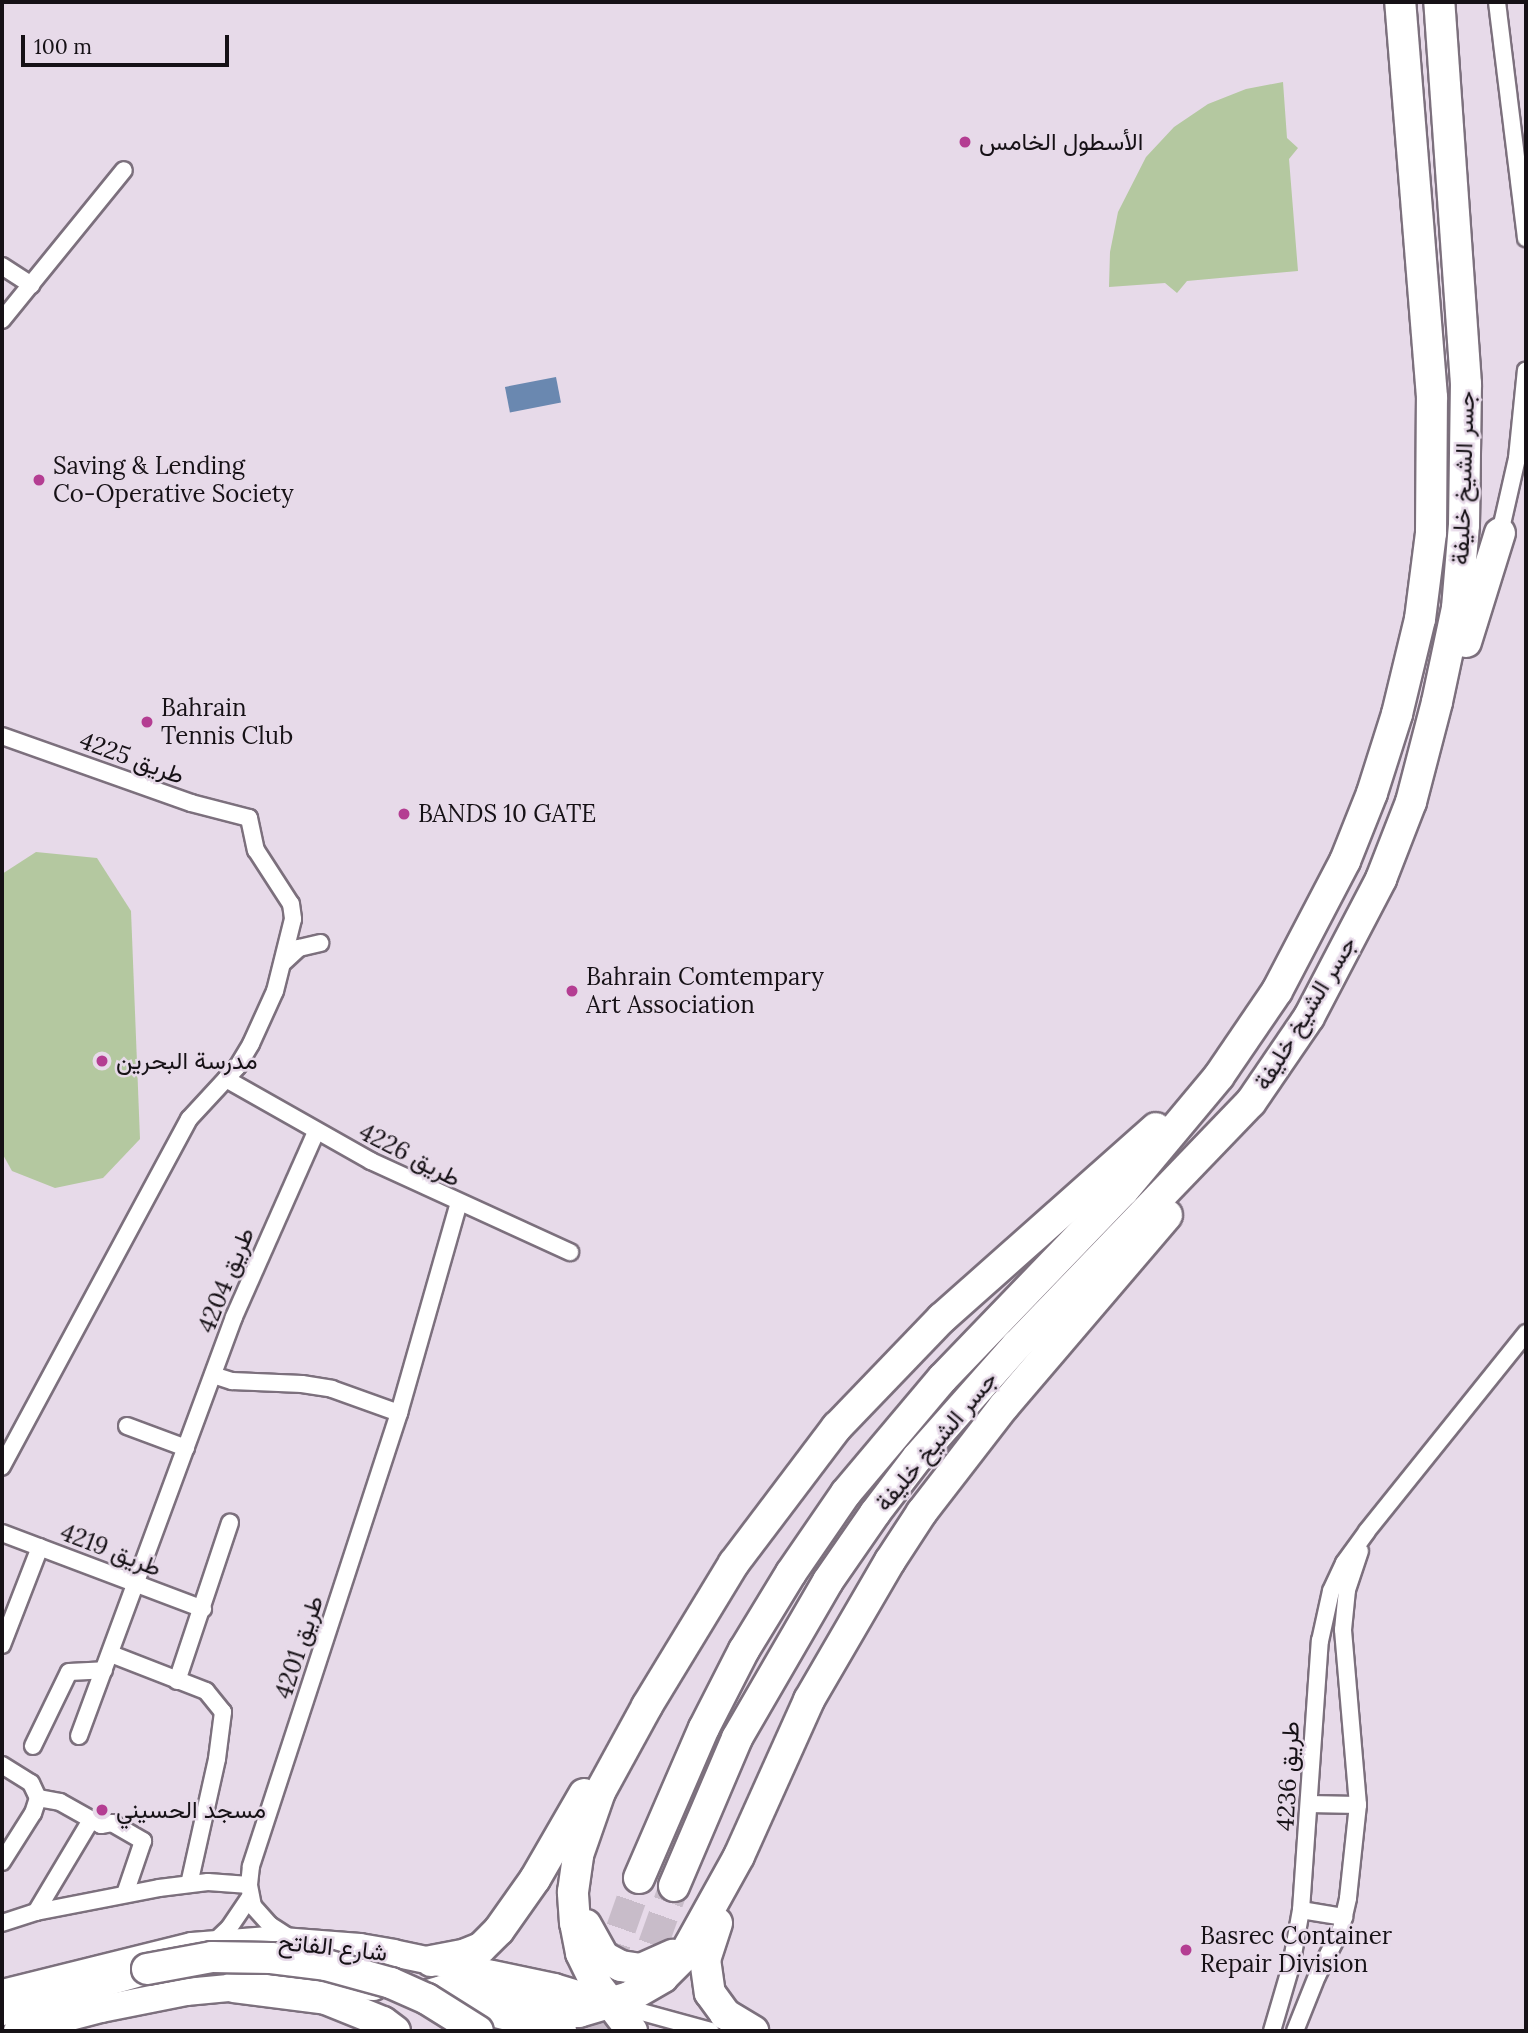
<!DOCTYPE html>
<html>
<head>
<meta charset="utf-8">
<style>
  body { margin:0 }
  #map { position:relative; width:1528px; height:2033px; overflow:hidden; background:#e7dae9; font-family:Lora,Vazirmatn,serif }
  div>[style] { position:absolute }
  .green>* { inset:0; background:#b4c8a0 }
  .water>* { inset:0; background:#6a88b0; transform-origin:0 0 }
  .highway-tunnel>* { height:30px; margin-top:-15px; transform-origin:0; background:repeating-linear-gradient(90deg,#c8bcc9 0 30px,transparent 0 45px) }
  .roads { filter:drop-shadow(2px 0 #7c707d) drop-shadow(-2px 0 #7c707d) drop-shadow(0 2px #7c707d) drop-shadow(0 -2px #7c707d) }
  .street>* { height:16px; margin:-8px; padding:0 8px; transform-origin:8px; border-radius:8px; background:#fff }
  .primary>* { height:26px; margin:-13px; padding:0 13px; transform-origin:13px; border-radius:13px; background:#fff }
  .highway>* { height:30px; margin:-15px; padding:0 15px; transform-origin:15px; border-radius:15px; background:#fff }
  .bridges { filter:drop-shadow(2px 0 #7c707d) drop-shadow(-2px 0 #7c707d) drop-shadow(0 2px #7c707d) drop-shadow(0 -2px #7c707d) }
  .highway-bridge>* { height:30px; margin:-15px; padding:0 15px; transform-origin:15px; border-radius:15px; background:#fff }
  .dots>* { width:19px; height:19px; translate:-50% -50%; box-sizing:border-box; border:4px solid #e7dae9; border-radius:50% }
  span { translate:-50% -50%; white-space:nowrap; text-align:center; line-height:1.15; -webkit-text-stroke:5px #e7dae9; paint-order:stroke }
  .poi-label { font-size:24px; color:#161116 }
  .left { translate:0 -50%; text-align:left }
  .street-label { font-size:24px; color:#161116 }
  .frame { position:absolute; inset:0; border:4px solid #161116; pointer-events:none }
  .scale { position:absolute; left:21px; top:35px; width:208px; height:32px; box-sizing:border-box; border:4px solid #161116; border-top:0; padding-left:9px; font-size:21px; line-height:24px; white-space:nowrap; color:#161116; -webkit-text-stroke:5px #e7dae9; paint-order:stroke }
</style>
</head>
<body>
<div id="map">
  <div class="green">
    <div style="clip-path:polygon(1283px 82px,1287px 138px,1298px 148px,1289px 159px,1298px 271px,1187px 281px,1177px 293px,1165px 283px,1109px 287px,1110px 252px,1118px 212px,1146px 157px,1174px 127px,1208px 104px,1246px 89px)"></div>
    <div style="clip-path:polygon(36px 852px,97px 858px,131px 911px,140px 1139px,103px 1178px,55px 1188px,12px 1171px,2px 1153px,2px 874px)"></div>
  </div>
  <div class="water">
    <div style="left:556px;top:377px;width:26px;height:52px;rotate:79deg"></div>
  </div>
  <div class="highway-tunnel">
    <div style="left:638px;top:1987px;width:107px;rotate:-70.4deg"></div>
    <div style="left:592px;top:2031px;width:62px;rotate:-76.9deg"></div>
    <div style="left:606px;top:1971px;width:99px;rotate:-70.5deg"></div>
  </div>
  <div class="roads">
    <div class="street">
      <div style="left:1497px;top:2px;width:238px;rotate:83deg"></div>
      <div style="left:2px;top:266px;width:35px;rotate:33deg"></div>
      <div style="left:2px;top:320px;width:193px;rotate:-50.9deg"></div>
      <div style="left:1500px;top:533px;width:77px;rotate:-77.2deg"></div>
      <div style="left:1517px;top:458px;width:88px;rotate:-84.2deg"></div>
      <div style="left:2px;top:736px;width:201px;rotate:19.5deg"></div>
      <div style="left:191px;top:803px;width:60px;rotate:14.5deg"></div>
      <div style="left:249px;top:818px;width:33px;rotate:78deg"></div>
      <div style="left:256px;top:850px;width:64px;rotate:57.1deg"></div>
      <div style="left:291px;top:904px;width:15px;rotate:82deg"></div>
      <div style="left:293px;top:919px;width:74px;rotate:104deg"></div>
      <div style="left:275px;top:991px;width:58px;rotate:114.4deg"></div>
      <div style="left:251px;top:1044px;width:26px;rotate:121deg"></div>
      <div style="left:238px;top:1066px;width:72px;rotate:132.8deg"></div>
      <div style="left:189px;top:1119px;width:395px;rotate:118.3deg"></div>
      <div style="left:284px;top:962px;width:21px;rotate:-43deg"></div>
      <div style="left:299px;top:948px;width:22px;rotate:-13deg"></div>
      <div style="left:226px;top:1079px;width:167px;rotate:29.5deg"></div>
      <div style="left:371px;top:1161px;width:219px;rotate:24.6deg"></div>
      <div style="left:213px;top:1375px;width:20px;rotate:18deg"></div>
      <div style="left:232px;top:1381px;width:70px;rotate:2.5deg"></div>
      <div style="left:302px;top:1384px;width:30px;rotate:9deg"></div>
      <div style="left:332px;top:1389px;width:71px;rotate:19.7deg"></div>
      <div style="left:127px;top:1426px;width:63px;rotate:20.4deg"></div>
      <div style="left:2px;top:1533px;width:215px;rotate:20.7deg"></div>
      <div style="left:2px;top:1645px;width:105px;rotate:-68.8deg"></div>
      <div style="left:111px;top:1654px;width:102px;rotate:21.3deg"></div>
      <div style="left:206px;top:1691px;width:27px;rotate:51deg"></div>
      <div style="left:223px;top:1712px;width:47px;rotate:97.3deg"></div>
      <div style="left:217px;top:1759px;width:128px;rotate:102.6deg"></div>
      <div style="left:177px;top:1681px;width:167px;rotate:-71.5deg"></div>
      <div style="left:79px;top:1736px;width:447px;rotate:-69.7deg"></div>
      <div style="left:234px;top:1317px;width:202px;rotate:-66.1deg"></div>
      <div style="left:33px;top:1746px;width:82px;rotate:-64.1deg"></div>
      <div style="left:69px;top:1672px;width:35px;rotate:-3deg"></div>
      <div style="left:2px;top:1765px;width:34px;rotate:32deg"></div>
      <div style="left:31px;top:1783px;width:17px;rotate:65deg"></div>
      <div style="left:38px;top:1798px;width:16px;rotate:108deg"></div>
      <div style="left:33px;top:1813px;width:58px;rotate:122.3deg"></div>
      <div style="left:38px;top:1798px;width:22px;rotate:10deg"></div>
      <div style="left:60px;top:1802px;width:47px;rotate:29.3deg"></div>
      <div style="left:101px;top:1825px;width:11px;rotate:-10deg"></div>
      <div style="left:112px;top:1823px;width:36px;rotate:30deg"></div>
      <div style="left:143px;top:1841px;width:56px;rotate:108.8deg"></div>
      <div style="left:1309px;top:1804px;width:49px;rotate:1.2deg"></div>
      <div style="left:1301px;top:1910px;width:44px;rotate:9.2deg"></div>
      <div style="left:36px;top:1912px;width:107px;rotate:-59.1deg"></div>
      <div style="left:2px;top:1923px;width:36px;rotate:-18deg"></div>
      <div style="left:36px;top:1912px;width:125px;rotate:-11deg"></div>
      <div style="left:159px;top:1888px;width:49px;rotate:-7deg"></div>
      <div style="left:208px;top:1882px;width:41px;rotate:4.2deg"></div>
      <div style="left:290px;top:1938px;width:24px;rotate:-147deg"></div>
      <div style="left:270px;top:1925px;width:25px;rotate:-132deg"></div>
      <div style="left:253px;top:1906px;width:21px;rotate:-101deg"></div>
      <div style="left:249px;top:1885px;width:19px;rotate:-84deg"></div>
      <div style="left:251px;top:1866px;width:477px;rotate:-71.9deg"></div>
      <div style="left:399px;top:1413px;width:218px;rotate:-74.1deg"></div>
      <div style="left:214px;top:1942px;width:21px;rotate:-43deg"></div>
      <div style="left:229px;top:1928px;width:36px;rotate:-56deg"></div>
      <div style="left:616px;top:2005px;width:98px;rotate:15.3deg"></div>
      <div style="left:1272px;top:2031px;width:68px;rotate:-73.7deg"></div>
      <div style="left:1291px;top:1966px;width:57px;rotate:-79.9deg"></div>
      <div style="left:1301px;top:1910px;width:270px;rotate:-86deg"></div>
      <div style="left:1320px;top:1641px;width:51px;rotate:-77.6deg"></div>
      <div style="left:1331px;top:1591px;width:31px;rotate:-65deg"></div>
      <div style="left:1344px;top:1563px;width:39px;rotate:-54deg"></div>
      <div style="left:1367px;top:1531px;width:254px;rotate:-51.2deg"></div>
      <div style="left:1295px;top:2031px;width:59px;rotate:-68.2deg"></div>
      <div style="left:1317px;top:1976px;width:53px;rotate:-62.9deg"></div>
      <div style="left:1341px;top:1929px;width:32px;rotate:-77deg"></div>
      <div style="left:1348px;top:1898px;width:94px;rotate:-83.9deg"></div>
      <div style="left:1358px;top:1805px;width:176px;rotate:-94.9deg"></div>
      <div style="left:1343px;top:1630px;width:40px;rotate:-84.3deg"></div>
      <div style="left:1347px;top:1590px;width:41px;rotate:-71.6deg"></div>
    </div>
    <div class="primary">
      <div style="left:2px;top:1993px;width:196px;rotate:-13.9deg"></div>
      <div style="left:192px;top:1946px;width:77px;rotate:-4.5deg"></div>
      <div style="left:269px;top:1940px;width:91px;rotate:4.4deg"></div>
      <div style="left:360px;top:1947px;width:34px;rotate:10deg"></div>
      <div style="left:393px;top:1953px;width:165px;rotate:11.9deg"></div>
      <div style="left:554px;top:1987px;width:59px;rotate:16.6deg"></div>
      <div style="left:439px;top:2000px;width:128px;rotate:14deg"></div>
      <div style="left:17px;top:2031px;width:87px;rotate:-14.7deg"></div>
      <div style="left:101px;top:2009px;width:87px;rotate:-11.3deg"></div>
      <div style="left:186px;top:1992px;width:96px;rotate:-5.4deg"></div>
      <div style="left:282px;top:1983px;width:92px;rotate:2.5deg"></div>
    </div>
    <div class="highway">
      <div style="left:1466px;top:642px;width:114px;rotate:-72.7deg"></div>
      <div style="left:639px;top:1878px;width:163px;rotate:-66.6deg"></div>
      <div style="left:704px;top:1728px;width:88px;rotate:-62.9deg"></div>
      <div style="left:744px;top:1650px;width:90px;rotate:-58.6deg"></div>
      <div style="left:791px;top:1573px;width:97px;rotate:-55.5deg"></div>
      <div style="left:846px;top:1493px;width:150px;rotate:-49.9deg"></div>
      <div style="left:943px;top:1378px;width:260px;rotate:-46.1deg"></div>
      <div style="left:1123px;top:1191px;width:150px;rotate:-50.1deg"></div>
      <div style="left:1219px;top:1076px;width:103px;rotate:-55.7deg"></div>
      <div style="left:1277px;top:991px;width:147px;rotate:-62.4deg"></div>
      <div style="left:1345px;top:861px;width:73px;rotate:-68.3deg"></div>
      <div style="left:1372px;top:793px;width:83px;rotate:-72.4deg"></div>
      <div style="left:1397px;top:714px;width:98px;rotate:-76.4deg"></div>
      <div style="left:1420px;top:619px;width:87px;rotate:-82.7deg"></div>
      <div style="left:1431px;top:533px;width:136px;rotate:-89.6deg"></div>
      <div style="left:1432px;top:397px;width:396px;rotate:-94.6deg"></div>
      <div style="left:674px;top:1886px;width:161px;rotate:-66.9deg"></div>
      <div style="left:737px;top:1738px;width:181px;rotate:-59.9deg"></div>
      <div style="left:828px;top:1581px;width:83px;rotate:-55.3deg"></div>
      <div style="left:875px;top:1513px;width:69px;rotate:-52.6deg"></div>
      <div style="left:917px;top:1458px;width:151px;rotate:-48.5deg"></div>
      <div style="left:1017px;top:1345px;width:337px;rotate:-46.1deg"></div>
      <div style="left:1251px;top:1102px;width:103px;rotate:-55.7deg"></div>
      <div style="left:1309px;top:1017px;width:156px;rotate:-62.4deg"></div>
      <div style="left:1381px;top:879px;width:83px;rotate:-68.7deg"></div>
      <div style="left:1411px;top:802px;width:103px;rotate:-75.4deg"></div>
      <div style="left:1437px;top:702px;width:96px;rotate:-78deg"></div>
      <div style="left:1457px;top:608px;width:83px;rotate:-85.2deg"></div>
      <div style="left:1464px;top:525px;width:141px;rotate:-89.2deg"></div>
      <div style="left:1466px;top:384px;width:383px;rotate:-94deg"></div>
      <div style="left:717px;top:1923px;width:38px;rotate:108deg"></div>
      <div style="left:705px;top:1959px;width:34px;rotate:82deg"></div>
      <div style="left:710px;top:1993px;width:26px;rotate:54deg"></div>
      <div style="left:725px;top:2014px;width:33px;rotate:31deg"></div>
      <div style="left:586px;top:1925px;width:37px;rotate:61deg"></div>
      <div style="left:604px;top:1957px;width:19px;rotate:28deg"></div>
      <div style="left:621px;top:1966px;width:20px;rotate:9deg"></div>
      <div style="left:641px;top:1969px;width:35px;rotate:-24deg"></div>
      <div style="left:431px;top:1961px;width:36px;rotate:-11deg"></div>
      <div style="left:466px;top:1954px;width:16px;rotate:-22deg"></div>
      <div style="left:481px;top:1948px;width:25px;rotate:-45deg"></div>
      <div style="left:499px;top:1930px;width:62px;rotate:-54.8deg"></div>
      <div style="left:535px;top:1879px;width:98px;rotate:-60deg"></div>
      <div style="left:234px;top:1987px;width:93px;rotate:7.4deg"></div>
      <div style="left:326px;top:1999px;width:61px;rotate:22deg"></div>
      <div style="left:383px;top:2022px;width:15px;rotate:37deg"></div>
      <div style="left:425px;top:1996px;width:18px;rotate:-16deg"></div>
      <div style="left:442px;top:1991px;width:37px;rotate:5deg"></div>
      <div style="left:479px;top:1994px;width:88px;rotate:11.8deg"></div>
      <div style="left:565px;top:2012px;width:14px"></div>
      <div style="left:579px;top:2012px;width:52px;rotate:-16.7deg"></div>
      <div style="left:629px;top:1997px;width:39px;rotate:-30deg"></div>
      <div style="left:663px;top:1977px;width:28px;rotate:-45deg"></div>
      <div style="left:683px;top:1957px;width:115px;rotate:-61deg"></div>
      <div style="left:739px;top:1856px;width:171px;rotate:-65.8deg"></div>
      <div style="left:809px;top:1700px;width:161px;rotate:-59.8deg"></div>
      <div style="left:890px;top:1561px;width:59px;rotate:-56.9deg"></div>
      <div style="left:922px;top:1512px;width:134px;rotate:-52.3deg"></div>
      <div style="left:1004px;top:1406px;width:251px;rotate:-49.5deg"></div>
      <div style="left:2px;top:2010px;width:151px;rotate:-15.8deg"></div>
      <div style="left:632px;top:2031px;width:59px;rotate:-127.5deg"></div>
      <div style="left:596px;top:1984px;width:34px;rotate:-116deg"></div>
      <div style="left:581px;top:1953px;width:31px;rotate:-101deg"></div>
      <div style="left:575px;top:1923px;width:31px;rotate:-94deg"></div>
      <div style="left:573px;top:1892px;width:37px;rotate:-82deg"></div>
      <div style="left:578px;top:1855px;width:67px;rotate:-70.8deg"></div>
      <div style="left:600px;top:1792px;width:98px;rotate:-61.3deg"></div>
      <div style="left:647px;top:1706px;width:167px;rotate:-58.7deg"></div>
      <div style="left:734px;top:1563px;width:171px;rotate:-52.9deg"></div>
      <div style="left:837px;top:1427px;width:151px;rotate:-46.1deg"></div>
      <div style="left:942px;top:1318px;width:286px;rotate:-41.6deg"></div>
    </div>
  </div>
  <div class="bridges">
    <div class="highway-bridge">
      <div style="left:147px;top:1969px;width:66px;rotate:-10.5deg"></div>
      <div style="left:212px;top:1957px;width:59px;rotate:1deg"></div>
      <div style="left:271px;top:1958px;width:55px;rotate:7.3deg"></div>
      <div style="left:326px;top:1965px;width:67px;rotate:15.5deg"></div>
      <div style="left:391px;top:1983px;width:39px;rotate:24deg"></div>
      <div style="left:427px;top:1999px;width:60px;rotate:32.1deg"></div>
    </div>
  </div>
  <div class="dots">
    <div style="left:965px;top:142px;background:#b43d92"></div>
    <div style="left:39px;top:480px;background:#b43d92"></div>
    <div style="left:147px;top:722px;background:#b43d92"></div>
    <div style="left:404px;top:814px;background:#b43d92"></div>
    <div style="left:572px;top:991px;background:#b43d92"></div>
    <div style="left:102px;top:1061px;background:#b43d92"></div>
    <div style="left:102px;top:1810px;background:#b43d92"></div>
    <div style="left:1186px;top:1950px;background:#b43d92"></div>
  </div>
  <div class="poi-label">
    <span class="left" style="left:979px;top:142px">الأسطول الخامس</span>
    <span class="left" style="left:53px;top:480px">Saving &amp; Lending<br>Co-Operative Society</span>
    <span class="left" style="left:161px;top:722px">Bahrain<br>Tennis Club</span>
    <span class="left" style="left:418px;top:814px">BANDS 10 GATE</span>
    <span class="left" style="left:586px;top:991px">Bahrain Comtempary<br>Art Association</span>
    <span class="left" style="left:116px;top:1061px">مدرسة البحرين</span>
    <span class="left" style="left:116px;top:1810px">مسجد الحسيني</span>
    <span class="left" style="left:1200px;top:1950px">Basrec Container<br>Repair Division</span>
  </div>
  <div class="street-label">
    <span style="left:1463px;top:478px;rotate:-88deg">جسر الشيخ خليفة</span>
    <span style="left:132px;top:758px;rotate:20deg">طريق 4225</span>
    <span style="left:1305px;top:1013px;rotate:-59deg">جسر الشيخ خليفة</span>
    <span style="left:410px;top:1155px;rotate:27deg">طريق 4226</span>
    <span style="left:226px;top:1280px;rotate:-68deg">طريق 4204</span>
    <span style="left:936px;top:1441px;rotate:-50deg">جسر الشيخ خليفة</span>
    <span style="left:111px;top:1550px;rotate:21deg">طريق 4219</span>
    <span style="left:299px;top:1647px;rotate:-72deg">طريق 4201</span>
    <span style="left:1288px;top:1776px;rotate:-87deg">طريق 4236</span>
    <span style="left:333px;top:1947px;rotate:6deg">شارع الفاتح</span>
  </div>
  <div class="frame"></div>
  <div class="scale">100 m</div>
</div>
</body>
</html>
